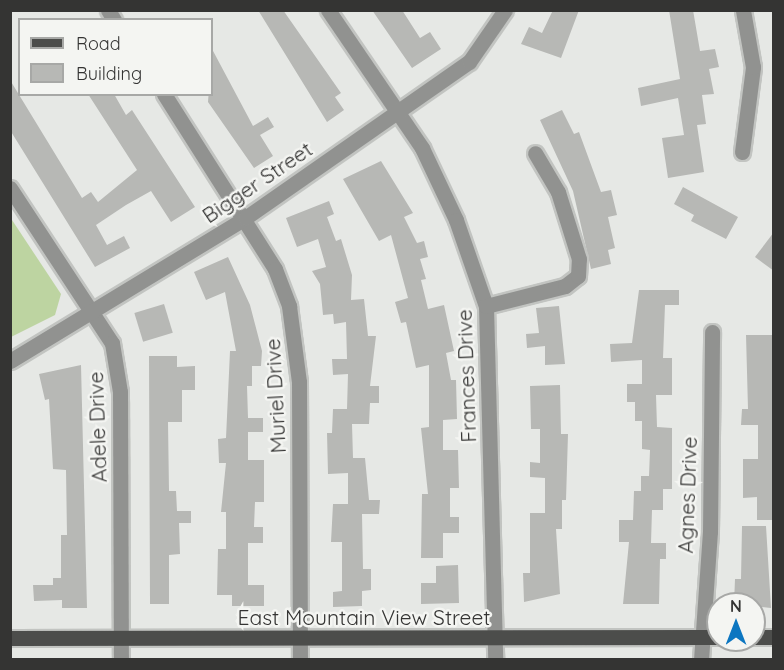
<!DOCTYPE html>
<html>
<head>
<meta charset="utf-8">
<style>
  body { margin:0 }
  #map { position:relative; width:784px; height:670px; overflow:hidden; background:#e6e8e5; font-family:Quicksand,sans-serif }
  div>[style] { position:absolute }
  .green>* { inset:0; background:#bdd4a1 }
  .building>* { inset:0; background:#b7b8b5; transform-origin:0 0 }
  .roads { filter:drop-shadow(2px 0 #c2c4c1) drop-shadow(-2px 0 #c2c4c1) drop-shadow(0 2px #c2c4c1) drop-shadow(0 -2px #c2c4c1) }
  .minor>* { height:15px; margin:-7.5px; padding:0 7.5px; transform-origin:7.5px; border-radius:7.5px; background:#919290 }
  .major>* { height:15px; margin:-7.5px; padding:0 7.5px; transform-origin:7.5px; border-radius:7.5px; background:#4c4d4b }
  span { translate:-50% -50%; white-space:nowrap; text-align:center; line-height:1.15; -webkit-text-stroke:5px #f4f5f2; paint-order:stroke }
  .street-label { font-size:21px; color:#343433 }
  .frame { position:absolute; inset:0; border:12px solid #343433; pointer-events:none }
  .legend { position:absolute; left:18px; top:18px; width:195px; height:78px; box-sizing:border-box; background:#f4f5f2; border:2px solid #a7a8a6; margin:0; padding:8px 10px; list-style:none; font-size:18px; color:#343433 }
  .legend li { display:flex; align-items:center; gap:12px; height:30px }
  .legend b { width:30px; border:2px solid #a7a8a6 }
  .north { position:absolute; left:706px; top:592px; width:60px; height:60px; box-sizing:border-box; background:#f4f5f2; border:2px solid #a7a8a6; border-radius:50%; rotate:0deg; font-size:16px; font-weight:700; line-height:24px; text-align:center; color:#343433 }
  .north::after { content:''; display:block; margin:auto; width:21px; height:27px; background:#0c76c1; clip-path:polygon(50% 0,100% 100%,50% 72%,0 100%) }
</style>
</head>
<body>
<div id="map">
  <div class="green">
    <div style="clip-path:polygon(10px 217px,61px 294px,55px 315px,11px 337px)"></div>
  </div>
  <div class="building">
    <div style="clip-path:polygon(258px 10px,283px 10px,341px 93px,335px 97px,344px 110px,327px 122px)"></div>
    <div style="clip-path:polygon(372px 10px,402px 10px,420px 38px,430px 32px,441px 49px,412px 68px)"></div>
    <div style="clip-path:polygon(553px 10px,579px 10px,561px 58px,521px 44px,529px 27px,542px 33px)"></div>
    <div style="clip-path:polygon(669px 10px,693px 10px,700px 51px,715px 49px,719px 67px,709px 69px,714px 94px,702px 95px,706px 124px,697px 125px,704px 172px,668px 178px,662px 138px,684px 135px,678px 98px,641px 106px,638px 88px,680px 79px)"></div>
    <div style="clip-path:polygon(212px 49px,253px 126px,268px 117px,274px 127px,260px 135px,273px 156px,254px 168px,208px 102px)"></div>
    <div style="clip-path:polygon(10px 80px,82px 198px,91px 192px,98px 202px,137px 170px,88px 94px,114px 94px,126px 115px,132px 110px,195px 207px,171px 222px,151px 191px,126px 205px,96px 225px,107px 245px,124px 236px,130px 248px,95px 267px,10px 130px)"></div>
    <div style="clip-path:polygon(562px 110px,574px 134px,579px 132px,601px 192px,611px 190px,617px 215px,608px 217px,615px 248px,608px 250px,611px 264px,591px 269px,573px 191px,540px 120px)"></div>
    <div style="clip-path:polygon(381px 161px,413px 213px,404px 217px,417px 243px,424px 241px,428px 257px,420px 259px,426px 279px,421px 280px,428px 309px,444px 305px,454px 351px,446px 353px,451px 380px,456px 380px,457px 419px,443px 420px,443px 450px,458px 450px,459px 488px,450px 488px,450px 517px,459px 517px,459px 533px,443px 533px,443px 558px,421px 558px,422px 494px,428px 494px,421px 428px,429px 427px,429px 365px,416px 368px,406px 322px,401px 323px,395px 302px,408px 298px,391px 235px,379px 241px,343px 179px)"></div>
    <div style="clip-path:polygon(683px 187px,738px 217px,726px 239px,691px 221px,694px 215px,674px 204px)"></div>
    <div style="clip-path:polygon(329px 201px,334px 214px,327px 217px,336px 241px,341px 239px,352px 275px,351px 300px,364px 299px,368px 336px,376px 336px,370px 386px,379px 386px,379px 403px,370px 403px,369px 424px,352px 424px,353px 458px,365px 458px,369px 500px,380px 500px,379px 514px,362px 514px,363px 569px,371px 569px,371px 590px,362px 591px,362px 606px,333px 607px,333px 592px,342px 591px,342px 542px,331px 542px,333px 504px,348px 504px,348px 473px,328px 474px,327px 433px,332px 433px,333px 409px,347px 409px,348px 374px,333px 375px,332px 359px,347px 359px,346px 322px,334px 324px,333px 314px,323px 315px,320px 284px,312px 271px,326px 267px,318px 239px,297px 247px,286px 218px)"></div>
    <div style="clip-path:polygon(774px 232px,774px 271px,755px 257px)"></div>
    <div style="clip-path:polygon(228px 257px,250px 305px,262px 351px,261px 366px,252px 366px,252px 386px,247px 386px,248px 418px,263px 418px,263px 432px,248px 432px,248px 460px,264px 460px,264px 502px,255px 502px,254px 527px,263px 527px,263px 543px,248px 543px,248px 585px,264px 585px,264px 606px,232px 606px,232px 595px,217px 595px,218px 549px,226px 549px,226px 512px,221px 512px,226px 463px,219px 463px,218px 439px,226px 438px,230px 351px,236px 351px,225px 292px,206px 300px,194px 272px)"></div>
    <div style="clip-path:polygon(639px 290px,679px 290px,679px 305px,665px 305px,663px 358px,672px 358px,672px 395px,656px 395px,657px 427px,672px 428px,672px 489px,663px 489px,663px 510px,652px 510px,651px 543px,666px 543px,666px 559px,660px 559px,659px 604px,623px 604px,629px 542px,619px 542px,619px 520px,633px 520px,634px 491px,641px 491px,641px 476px,649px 476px,650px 450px,642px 449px,642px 421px,635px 421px,635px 402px,627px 402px,627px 384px,642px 384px,642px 360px,611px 362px,610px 344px,632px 343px)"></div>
    <div style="left:164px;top:304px;width:30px;height:31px;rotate:73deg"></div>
    <div style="clip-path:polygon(559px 306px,565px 364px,545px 365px,545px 346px,527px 348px,526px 334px,539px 333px,536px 308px)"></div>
    <div style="clip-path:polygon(746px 335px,774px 335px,774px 520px,757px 520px,757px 497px,743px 498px,743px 459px,758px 459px,758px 425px,741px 425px,742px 409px,748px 409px)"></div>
    <div style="clip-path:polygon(149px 356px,177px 356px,177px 367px,195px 366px,195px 390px,182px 390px,182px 422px,168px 422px,169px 491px,176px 491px,177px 511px,191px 511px,191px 523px,179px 523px,180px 554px,169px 555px,169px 604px,150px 604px)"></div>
    <div style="clip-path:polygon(81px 365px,87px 608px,62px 608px,62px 600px,34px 601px,33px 585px,53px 585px,53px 578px,61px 578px,61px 535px,67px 535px,66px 470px,53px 469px,49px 399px,45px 400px,39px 374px)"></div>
    <div style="clip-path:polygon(560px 385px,561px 434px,568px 434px,566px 500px,562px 500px,562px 529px,556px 529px,560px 594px,524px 602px,523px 573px,530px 573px,530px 513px,545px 513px,545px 478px,530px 477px,530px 462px,540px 463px,540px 429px,531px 429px,530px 386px)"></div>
    <div style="clip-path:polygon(742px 526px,766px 526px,771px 608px,734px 604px,735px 579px,741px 579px)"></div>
    <div style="clip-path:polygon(458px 565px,459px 603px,421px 604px,421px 583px,436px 583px,436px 566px)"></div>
  </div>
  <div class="roads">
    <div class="minor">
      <div style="left:108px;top:10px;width:12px;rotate:59deg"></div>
      <div style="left:328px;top:10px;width:167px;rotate:55.7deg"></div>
      <div style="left:422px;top:148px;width:80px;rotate:64.7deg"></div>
      <div style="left:456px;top:220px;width:91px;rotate:70.8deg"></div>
      <div style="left:486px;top:306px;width:354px;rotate:88.5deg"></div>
      <div style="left:164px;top:94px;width:207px;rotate:57.6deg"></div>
      <div style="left:275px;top:269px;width:40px;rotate:69deg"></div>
      <div style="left:289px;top:306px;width:77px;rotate:82.5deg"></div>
      <div style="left:299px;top:382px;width:278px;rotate:89.8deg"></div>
      <div style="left:742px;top:152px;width:86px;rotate:-82.6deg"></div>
      <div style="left:753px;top:67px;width:58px;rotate:-100deg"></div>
      <div style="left:10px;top:188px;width:186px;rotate:56.7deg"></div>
      <div style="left:112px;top:343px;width:50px;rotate:80.7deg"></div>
      <div style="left:120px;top:392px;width:268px;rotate:89.8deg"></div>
      <div style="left:486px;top:306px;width:81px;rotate:-14.2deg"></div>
      <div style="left:565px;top:286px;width:16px;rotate:-38deg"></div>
      <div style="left:578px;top:276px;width:17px;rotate:-87deg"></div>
      <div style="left:579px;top:259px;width:70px;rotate:-107.4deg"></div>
      <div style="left:558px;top:192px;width:45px;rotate:-120.5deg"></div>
      <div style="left:10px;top:361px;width:275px;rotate:-31.3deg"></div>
      <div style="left:245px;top:218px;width:273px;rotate:-34.9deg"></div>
      <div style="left:469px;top:62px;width:63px;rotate:-55.3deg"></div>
      <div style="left:701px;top:660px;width:128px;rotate:-86deg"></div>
      <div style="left:710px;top:532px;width:200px;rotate:-89.4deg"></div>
    </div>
    <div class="major">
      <div style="left:754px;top:637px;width:20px"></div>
      <div style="left:10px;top:638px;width:708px;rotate:-0.08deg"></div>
    </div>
  </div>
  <div class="street-label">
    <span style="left:257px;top:182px;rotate:-34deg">Bigger Street</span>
    <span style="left:466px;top:376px;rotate:-92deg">Frances Drive</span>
    <span style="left:275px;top:396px;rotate:-93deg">Muriel Drive</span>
    <span style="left:97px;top:427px;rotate:-92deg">Adele Drive</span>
    <span style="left:687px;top:495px;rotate:-88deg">Agnes Drive</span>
    <span style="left:364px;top:617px">East Mountain View Street</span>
  </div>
  <div class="frame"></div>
  <ul class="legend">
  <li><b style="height:8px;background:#4c4d4b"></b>Road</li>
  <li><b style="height:16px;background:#b7b8b5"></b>Building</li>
  </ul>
  <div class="north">N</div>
</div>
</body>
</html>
